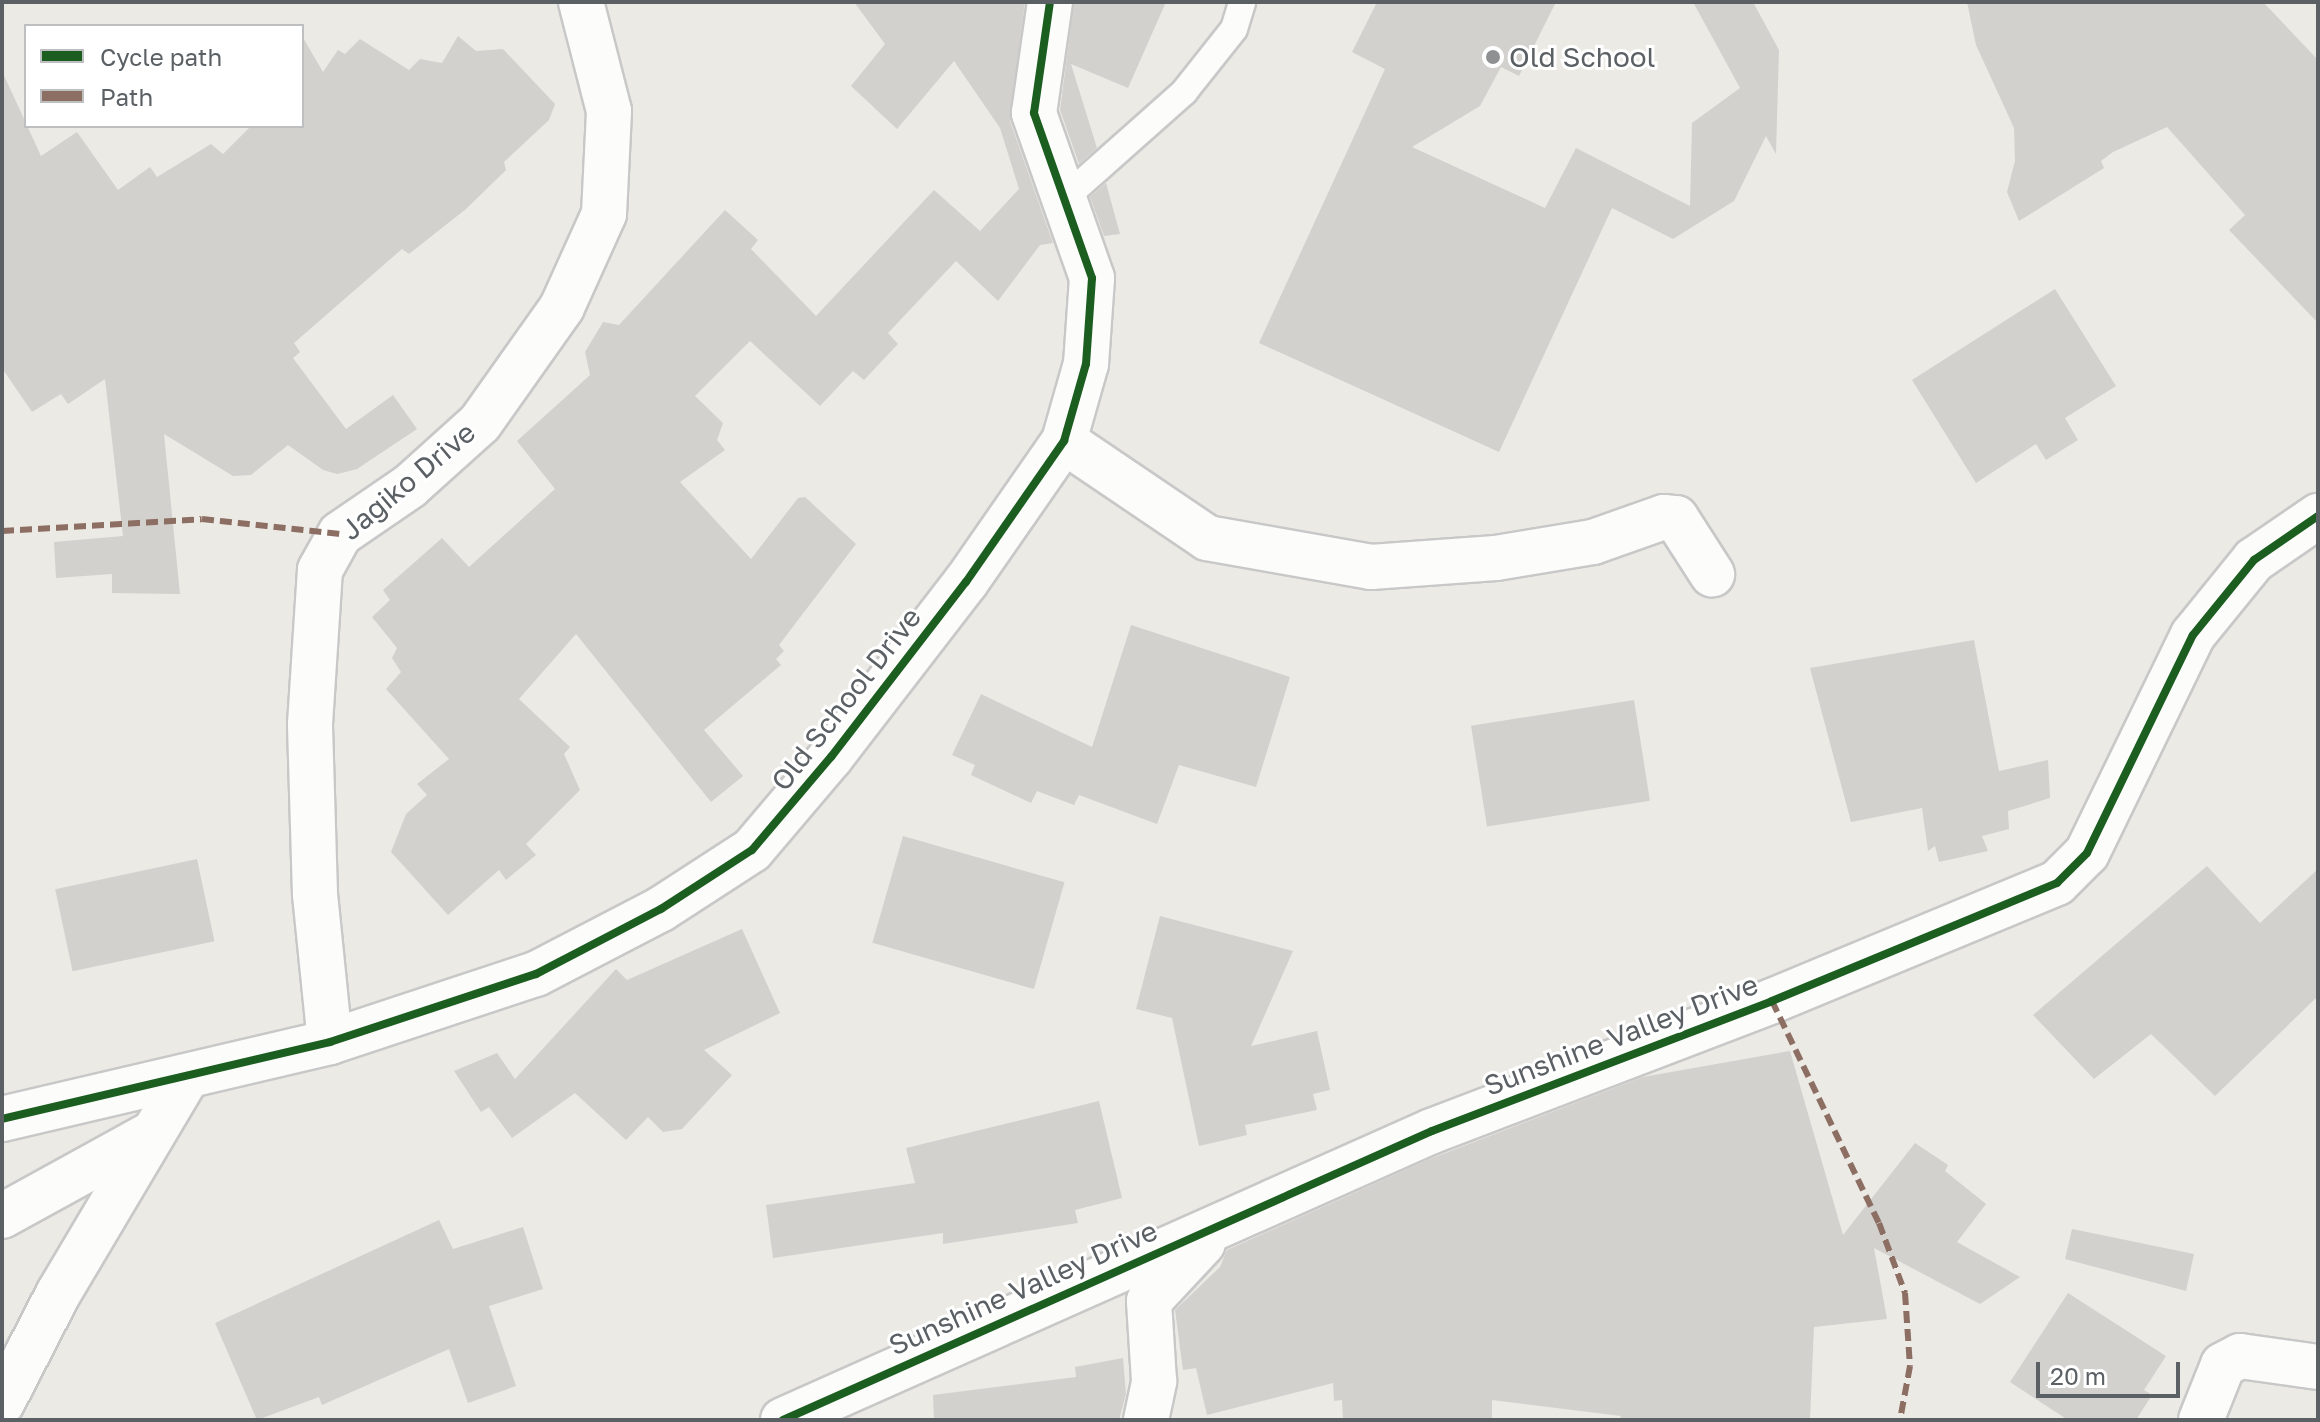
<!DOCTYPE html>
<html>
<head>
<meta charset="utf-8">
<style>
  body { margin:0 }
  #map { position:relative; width:2320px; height:1422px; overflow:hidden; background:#eceae5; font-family:"Golos Text",sans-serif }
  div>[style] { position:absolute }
  .building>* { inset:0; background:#d2d1ce; transform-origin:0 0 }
  .roads { filter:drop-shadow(2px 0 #c8c8c8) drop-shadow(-2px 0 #c8c8c8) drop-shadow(0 2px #c8c8c8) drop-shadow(0 -2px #c8c8c8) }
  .lane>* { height:26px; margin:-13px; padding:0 13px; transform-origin:13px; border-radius:13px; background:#fcfcfb }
  .street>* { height:44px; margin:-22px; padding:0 22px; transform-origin:22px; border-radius:22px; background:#fcfcfb }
  .quiet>* { height:6px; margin-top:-3px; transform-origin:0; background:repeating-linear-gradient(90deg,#8d6e63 0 12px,transparent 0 18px) }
  .cycleway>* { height:8px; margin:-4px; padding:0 4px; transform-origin:4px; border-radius:4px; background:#1b5e20 }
  .dots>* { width:22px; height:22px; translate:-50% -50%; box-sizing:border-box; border:4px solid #fff; border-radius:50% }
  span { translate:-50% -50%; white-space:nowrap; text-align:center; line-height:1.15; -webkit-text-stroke:6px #fff; paint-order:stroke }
  .poi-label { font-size:28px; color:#5b6065 }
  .left { translate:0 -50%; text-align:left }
  .street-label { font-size:28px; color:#5b6065 }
  .frame { position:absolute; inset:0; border:4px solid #5b6065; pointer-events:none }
  .legend { position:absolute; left:24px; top:24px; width:280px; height:104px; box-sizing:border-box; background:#fff; border:2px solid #bdbfc1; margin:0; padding:10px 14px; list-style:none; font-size:24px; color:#5b6065 }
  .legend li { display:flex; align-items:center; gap:16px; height:40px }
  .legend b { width:40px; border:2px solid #bdbfc1 }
  .scale { position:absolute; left:2036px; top:1362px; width:144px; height:36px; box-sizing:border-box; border:4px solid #5b6065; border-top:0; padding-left:10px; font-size:24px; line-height:28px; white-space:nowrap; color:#5b6065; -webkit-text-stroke:6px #fff; paint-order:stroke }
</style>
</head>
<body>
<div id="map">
  <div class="building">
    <div style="clip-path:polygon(854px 2px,1025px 2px,1010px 121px,1053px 243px,1040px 245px,998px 301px,956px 261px,888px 333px,898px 344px,864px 380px,853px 371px,820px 406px,750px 341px,695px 396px,723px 423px,717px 440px,725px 450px,680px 482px,751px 559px,798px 498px,805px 497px,856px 544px,779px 645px,784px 651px,776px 659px,781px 665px,704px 730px,743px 776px,711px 802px,576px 634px,519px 699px,570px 747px,564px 754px,580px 790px,526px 844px,536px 855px,506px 880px,499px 870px,448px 915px,391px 852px,406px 814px,427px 795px,417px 784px,449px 759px,386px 689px,401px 672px,392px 658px,397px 648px,372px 617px,390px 600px,383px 590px,442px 538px,469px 567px,555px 489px,517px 441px,590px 375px,585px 352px,603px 322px,619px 325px,725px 210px,758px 240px,751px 249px,816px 316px,934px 190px,980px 231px,1019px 189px,1000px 128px,954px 61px,897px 129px,851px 86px,885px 44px)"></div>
    <div style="clip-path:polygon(1074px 2px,1166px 2px,1128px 88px,1071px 64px,1097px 148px,1079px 164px,1060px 110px)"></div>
    <div style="clip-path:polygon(1377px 2px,1556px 2px,1519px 76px,1501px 67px,1480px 106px,1412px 147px,1545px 208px,1576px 148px,1690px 206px,1692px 123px,1740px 88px,1693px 2px,1753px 2px,1779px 50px,1776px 154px,1766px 136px,1734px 201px,1673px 239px,1612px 208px,1499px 452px,1259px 343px,1385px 69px,1352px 52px)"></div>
    <div style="clip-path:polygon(1967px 2px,2263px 2px,2318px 60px,2318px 323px,2229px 230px,2245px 215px,2167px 127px,2113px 152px,2101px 161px,2104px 168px,2019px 221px,2007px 192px,2015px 161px,2014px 128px,1976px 45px)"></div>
    <div style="clip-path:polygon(302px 36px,323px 72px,338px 50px,345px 54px,360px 39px,409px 70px,420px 59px,442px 63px,458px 36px,476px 51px,503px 49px,555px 104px,549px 120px,504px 162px,506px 170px,466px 209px,409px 254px,402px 249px,294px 343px,300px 352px,293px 358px,346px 429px,393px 395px,417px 429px,357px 469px,337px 474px,323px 470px,288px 445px,251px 475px,233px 476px,164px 434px,180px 594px,112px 593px,112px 574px,56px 578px,54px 542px,123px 536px,105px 379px,68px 404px,61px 394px,32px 412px,2px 368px,2px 71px,41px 156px,77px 132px,118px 190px,150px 167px,157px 177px,211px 144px,223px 154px,251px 126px,302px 126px)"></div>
    <div style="clip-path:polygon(1106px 183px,1120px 234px,1104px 236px,1090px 197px)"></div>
    <div style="clip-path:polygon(2055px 289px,2116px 386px,2065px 418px,2078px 440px,2046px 460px,2036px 444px,1976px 483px,1912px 380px)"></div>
    <div style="clip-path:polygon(1131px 625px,1290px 677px,1256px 787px,1179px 765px,1157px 824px,1079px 795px,1074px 805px,1037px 791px,1031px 803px,971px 775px,975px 765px,952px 755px,981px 694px,1092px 747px)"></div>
    <div style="clip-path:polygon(1974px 640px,1999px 771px,2048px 760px,2050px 798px,2008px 811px,2009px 829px,1982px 836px,1988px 851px,1939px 862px,1935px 846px,1928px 851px,1922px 808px,1851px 822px,1810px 668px)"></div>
    <div style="left:1634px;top:700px;width:102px;height:165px;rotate:81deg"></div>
    <div style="left:903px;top:836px;width:168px;height:111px;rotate:16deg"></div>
    <div style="left:197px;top:859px;width:84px;height:145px;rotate:78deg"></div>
    <div style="clip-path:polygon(2207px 866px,2260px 923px,2318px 869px,2318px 996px,2215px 1096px,2151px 1034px,2094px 1079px,2033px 1015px)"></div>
    <div style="clip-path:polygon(1160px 916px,1293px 951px,1251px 1046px,1317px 1031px,1330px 1090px,1313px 1094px,1317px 1110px,1245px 1125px,1247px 1135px,1199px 1146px,1172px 1018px,1136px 1009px)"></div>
    <div style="clip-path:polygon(742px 929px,780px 1013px,704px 1050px,732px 1075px,682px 1129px,663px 1132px,648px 1117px,626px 1140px,575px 1093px,512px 1138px,489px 1107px,481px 1112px,454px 1071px,497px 1053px,515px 1079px,616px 969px,627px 980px)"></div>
    <div style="clip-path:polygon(1790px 1051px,1843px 1235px,1915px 1143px,1948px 1165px,1945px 1171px,1986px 1204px,1957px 1242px,2020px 1277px,1980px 1304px,1874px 1248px,1887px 1319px,1814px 1327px,1810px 1420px,1619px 1420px,1621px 1416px,1492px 1400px,1492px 1420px,1343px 1420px,1342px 1400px,1334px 1401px,1333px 1383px,1207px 1415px,1196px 1368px,1183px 1370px,1175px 1310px,1220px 1267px,1227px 1250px,1430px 1159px,1643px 1077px)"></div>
    <div style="clip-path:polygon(1099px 1101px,1122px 1198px,1075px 1210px,1078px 1223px,943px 1244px,943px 1233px,773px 1258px,766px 1205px,915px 1183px,906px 1148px)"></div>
    <div style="clip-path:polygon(439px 1220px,453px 1249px,523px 1227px,543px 1289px,489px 1306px,516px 1386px,468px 1403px,449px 1349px,322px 1405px,319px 1397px,257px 1420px,215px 1323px)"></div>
    <div style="clip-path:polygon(2072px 1229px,2194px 1254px,2186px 1291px,2065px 1259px)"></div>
    <div style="clip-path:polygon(2068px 1293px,2166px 1356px,2144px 1390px,2152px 1395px,2136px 1420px,2068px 1420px,2010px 1382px)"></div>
    <div style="clip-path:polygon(1123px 1358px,1126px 1394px,1119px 1420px,934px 1420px,933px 1395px,1076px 1377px,1075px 1367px)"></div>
  </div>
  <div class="roads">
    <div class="lane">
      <div style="left:1067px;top:196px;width:157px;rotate:-41.6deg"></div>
      <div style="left:1184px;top:92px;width:80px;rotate:-51.6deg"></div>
      <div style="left:1234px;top:29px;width:28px;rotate:-73deg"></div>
    </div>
    <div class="street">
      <div style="left:1064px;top:441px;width:173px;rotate:34.1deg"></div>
      <div style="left:1207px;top:538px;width:167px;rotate:10deg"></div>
      <div style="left:1371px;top:567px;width:125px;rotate:-4.1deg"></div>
      <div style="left:1496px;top:558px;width:98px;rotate:-9.4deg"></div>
      <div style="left:1593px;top:542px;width:75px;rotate:-19.4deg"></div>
      <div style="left:1664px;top:517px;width:12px;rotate:5deg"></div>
      <div style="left:1676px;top:518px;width:67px;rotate:57.3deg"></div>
      <div style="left:330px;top:1042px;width:149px;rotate:-95.8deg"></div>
      <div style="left:315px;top:894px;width:170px;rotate:-91.7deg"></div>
      <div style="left:310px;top:724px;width:154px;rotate:-86.3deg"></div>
      <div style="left:320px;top:570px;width:41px;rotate:-60.9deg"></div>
      <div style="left:340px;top:534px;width:85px;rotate:-34.4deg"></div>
      <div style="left:410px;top:486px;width:94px;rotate:-42deg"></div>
      <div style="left:480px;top:423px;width:142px;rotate:-54.7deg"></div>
      <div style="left:562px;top:307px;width:102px;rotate:-65.7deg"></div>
      <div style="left:604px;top:214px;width:103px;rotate:-87.2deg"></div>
      <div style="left:609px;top:111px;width:113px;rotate:-104.4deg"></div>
      <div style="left:2px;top:1119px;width:337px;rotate:-13.2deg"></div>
      <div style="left:330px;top:1042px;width:217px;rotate:-18.3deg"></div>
      <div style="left:536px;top:974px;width:141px;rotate:-27.5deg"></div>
      <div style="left:661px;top:909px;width:108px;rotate:-33deg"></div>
      <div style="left:752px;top:850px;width:122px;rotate:-49.7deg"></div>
      <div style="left:831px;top:757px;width:221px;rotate:-52.4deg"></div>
      <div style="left:966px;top:582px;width:172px;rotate:-55.2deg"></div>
      <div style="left:1064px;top:441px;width:80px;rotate:-74.1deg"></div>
      <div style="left:1086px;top:364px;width:86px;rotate:-86deg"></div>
      <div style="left:1092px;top:278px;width:175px;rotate:-109.4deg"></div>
      <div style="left:1034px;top:113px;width:112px;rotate:-81.8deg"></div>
      <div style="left:2px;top:1216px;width:172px;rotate:-28.8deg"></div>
      <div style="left:2px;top:1403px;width:123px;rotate:-62.8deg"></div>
      <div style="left:58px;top:1294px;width:251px;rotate:-59.3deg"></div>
      <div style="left:783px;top:1420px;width:710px;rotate:-24deg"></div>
      <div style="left:1432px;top:1131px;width:364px;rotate:-20.9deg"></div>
      <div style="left:1772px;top:1001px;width:308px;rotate:-22.5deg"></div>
      <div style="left:2057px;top:883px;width:42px;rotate:-45deg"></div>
      <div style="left:2087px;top:853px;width:242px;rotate:-64.1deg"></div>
      <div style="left:2193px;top:635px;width:97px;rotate:-50.9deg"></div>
      <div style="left:2254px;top:560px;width:78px;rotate:-34.5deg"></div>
      <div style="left:1146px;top:1420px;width:40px;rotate:-78deg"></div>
      <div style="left:1154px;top:1381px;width:80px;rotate:-93.6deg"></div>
      <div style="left:1149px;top:1301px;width:79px;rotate:-47deg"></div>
      <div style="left:2201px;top:1420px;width:59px;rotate:-68.2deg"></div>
      <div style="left:2223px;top:1365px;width:19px;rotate:-28deg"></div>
      <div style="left:2240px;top:1356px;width:79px;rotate:8deg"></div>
    </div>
  </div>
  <div class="quiet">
    <div style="left:2px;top:531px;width:200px;rotate:-3.4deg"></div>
    <div style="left:202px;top:519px;width:139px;rotate:6.2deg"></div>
    <div style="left:1772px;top:1001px;width:246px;rotate:64.3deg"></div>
    <div style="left:1879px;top:1223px;width:75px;rotate:69.6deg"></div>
    <div style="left:1905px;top:1293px;width:73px;rotate:86.1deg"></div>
    <div style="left:1910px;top:1366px;width:55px;rotate:100.5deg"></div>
  </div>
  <div class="cycleway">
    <div style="left:2px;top:1119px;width:337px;rotate:-13.2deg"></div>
    <div style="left:330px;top:1042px;width:217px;rotate:-18.3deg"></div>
    <div style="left:536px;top:974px;width:141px;rotate:-27.5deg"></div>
    <div style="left:661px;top:909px;width:108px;rotate:-33deg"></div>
    <div style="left:752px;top:850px;width:122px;rotate:-49.7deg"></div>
    <div style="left:831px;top:757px;width:221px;rotate:-52.4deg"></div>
    <div style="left:966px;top:582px;width:172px;rotate:-55.2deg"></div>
    <div style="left:1064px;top:441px;width:80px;rotate:-74.1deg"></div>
    <div style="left:1086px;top:364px;width:86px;rotate:-86deg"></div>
    <div style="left:1092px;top:278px;width:175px;rotate:-109.4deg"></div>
    <div style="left:1034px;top:113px;width:112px;rotate:-81.8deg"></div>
    <div style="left:783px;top:1420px;width:710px;rotate:-24deg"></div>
    <div style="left:1432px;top:1131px;width:364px;rotate:-20.9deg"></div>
    <div style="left:1772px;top:1001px;width:308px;rotate:-22.5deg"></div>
    <div style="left:2057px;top:883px;width:42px;rotate:-45deg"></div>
    <div style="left:2087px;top:853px;width:242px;rotate:-64.1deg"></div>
    <div style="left:2193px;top:635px;width:97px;rotate:-50.9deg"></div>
    <div style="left:2254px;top:560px;width:78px;rotate:-34.5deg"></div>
  </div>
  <div class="dots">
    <div style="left:1493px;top:57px;background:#8e9092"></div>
  </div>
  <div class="poi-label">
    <span class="left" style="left:1509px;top:57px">Old School</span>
  </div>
  <div class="street-label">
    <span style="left:408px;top:481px;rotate:-40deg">Jagiko Drive</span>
    <span style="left:846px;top:699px;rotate:-52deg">Old School Drive</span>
    <span style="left:1621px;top:1035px;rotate:-21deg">Sunshine Valley Drive</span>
    <span style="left:1023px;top:1288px;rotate:-24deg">Sunshine Valley Drive</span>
  </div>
  <div class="frame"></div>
  <ul class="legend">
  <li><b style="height:10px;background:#1b5e20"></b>Cycle path</li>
  <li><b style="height:10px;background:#8d6e63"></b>Path</li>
  </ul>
  <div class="scale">20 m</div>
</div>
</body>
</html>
